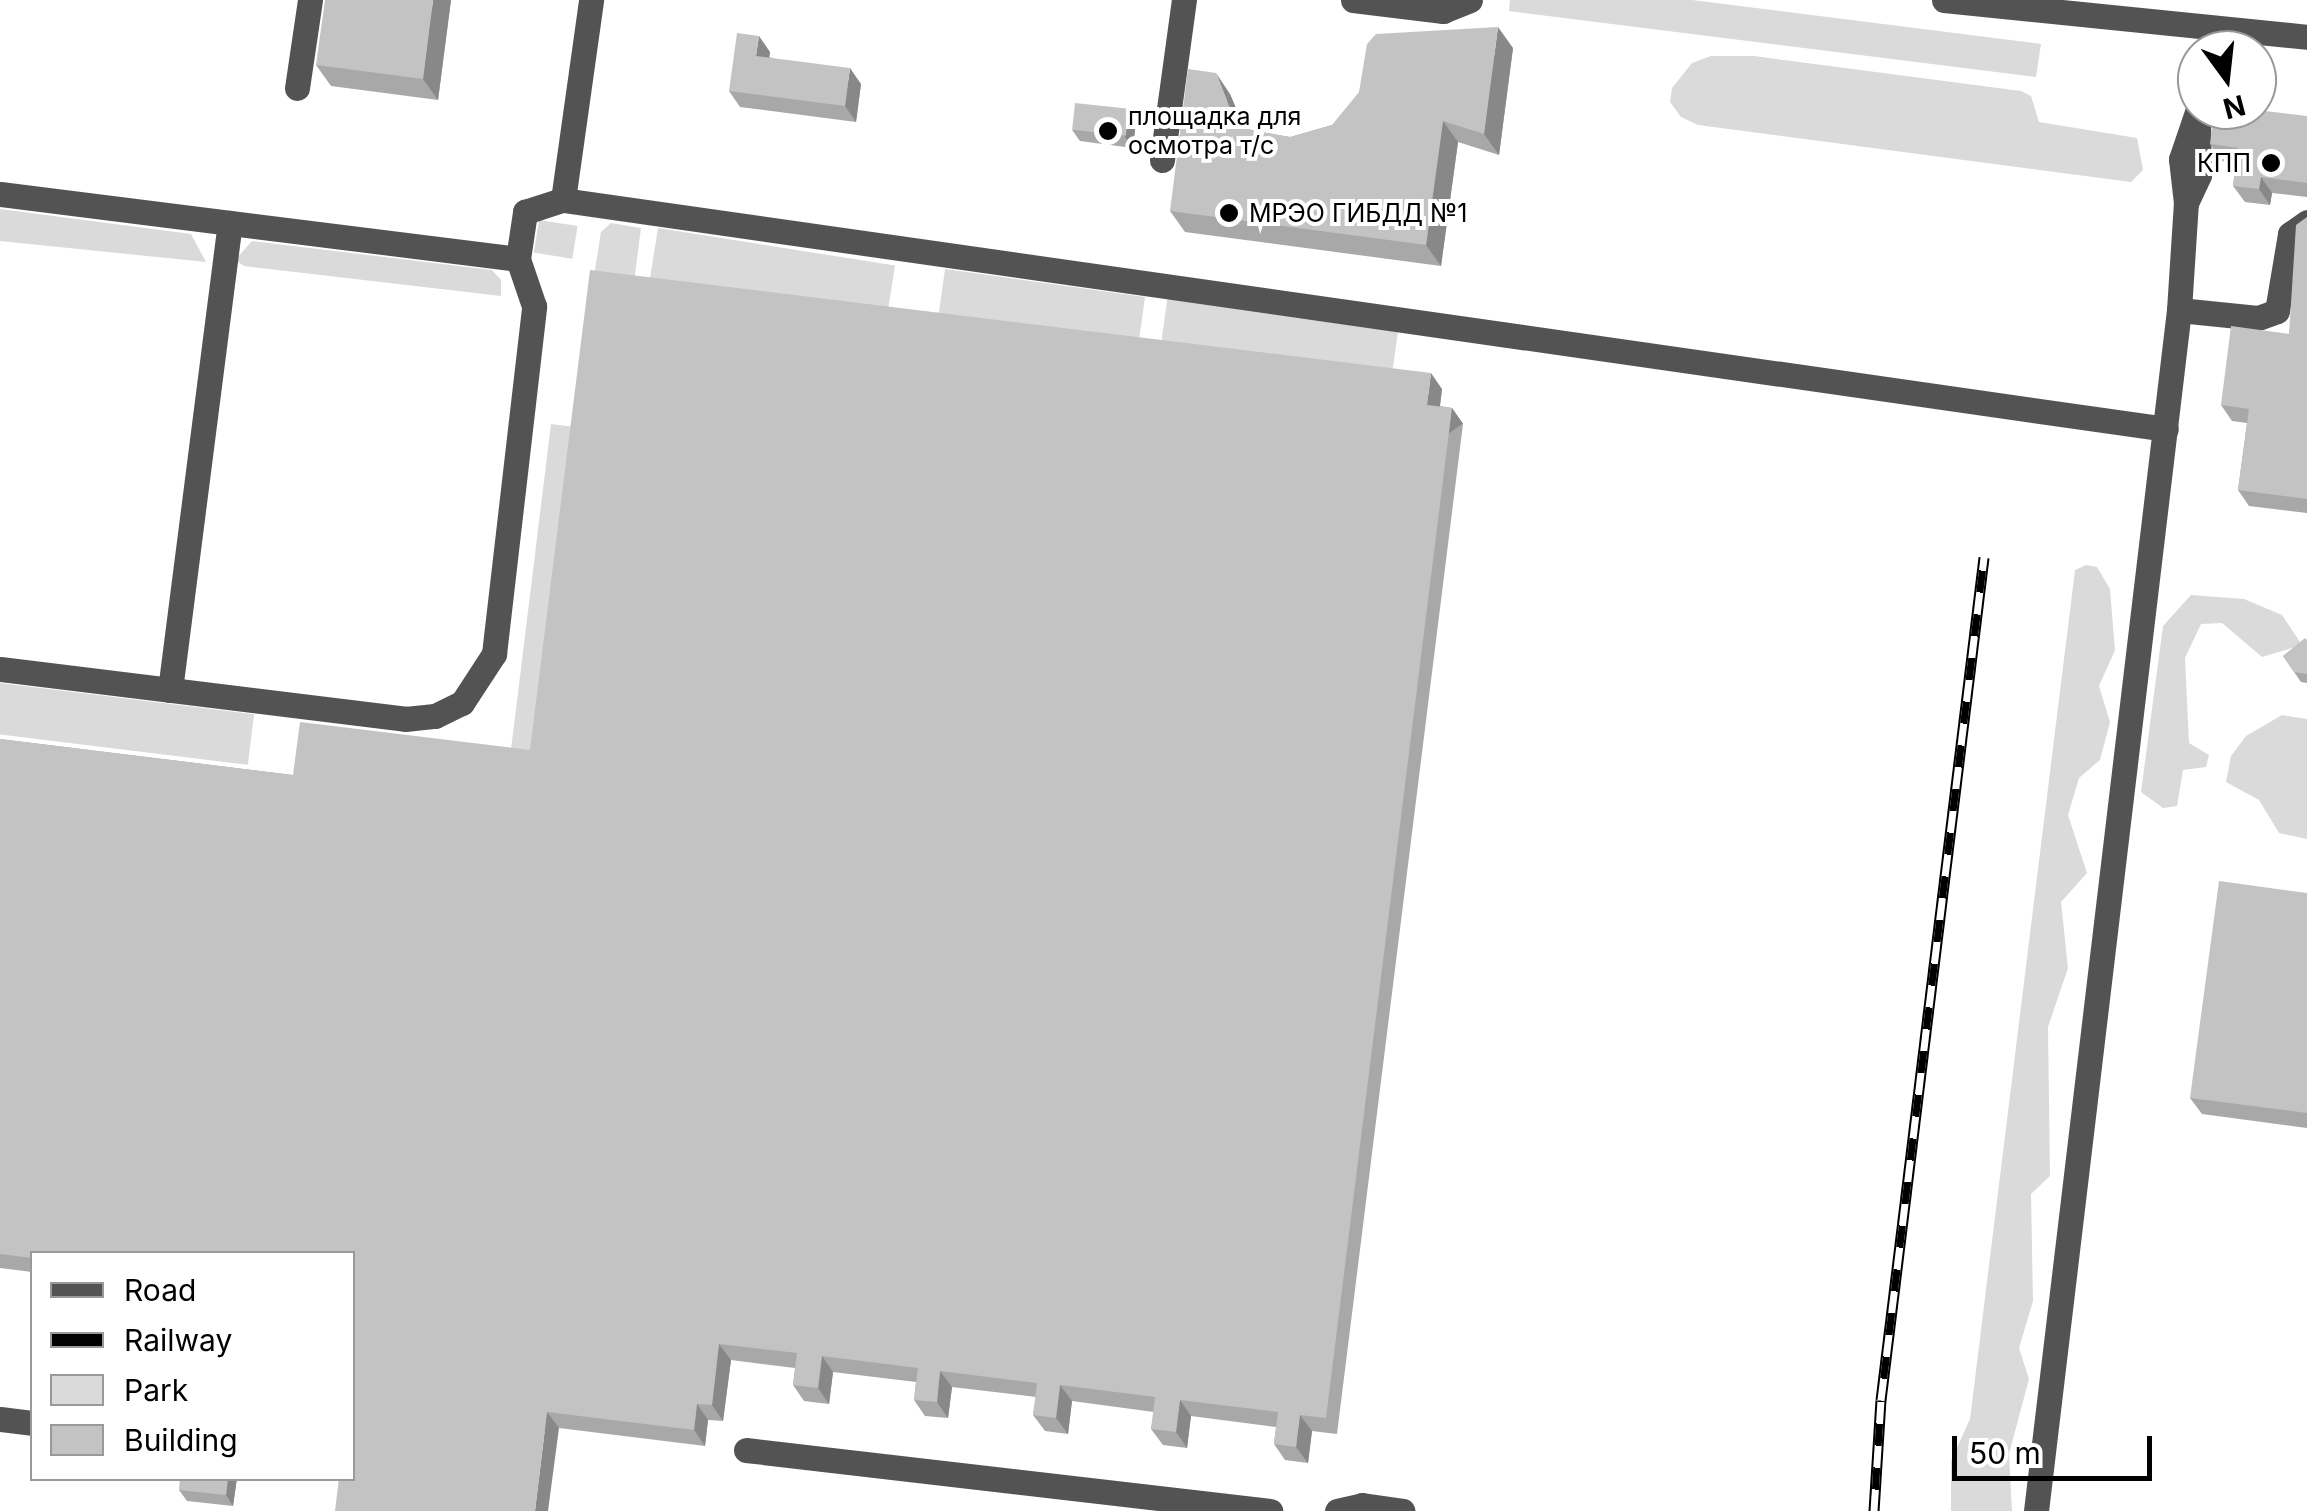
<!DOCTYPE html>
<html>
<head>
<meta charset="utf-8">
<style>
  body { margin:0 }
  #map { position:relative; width:2307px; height:1511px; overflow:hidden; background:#fff; font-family:Inter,sans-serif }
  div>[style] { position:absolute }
  .green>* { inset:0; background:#dadada; transform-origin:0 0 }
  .minor>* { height:25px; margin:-12.5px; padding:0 12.5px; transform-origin:12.5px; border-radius:12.5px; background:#535353 }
  .rail>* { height:11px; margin-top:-5.5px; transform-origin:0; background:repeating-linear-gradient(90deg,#fff 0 22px,#000 0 44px); box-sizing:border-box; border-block:2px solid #000 }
  .wall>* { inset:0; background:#a8a8a8 }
  .shaded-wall>* { inset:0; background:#888; transform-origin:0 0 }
  .building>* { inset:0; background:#c3c3c3; transform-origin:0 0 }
  .dots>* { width:28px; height:28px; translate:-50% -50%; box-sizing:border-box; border:5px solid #fff; border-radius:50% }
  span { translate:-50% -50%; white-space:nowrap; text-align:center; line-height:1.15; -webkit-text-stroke:8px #fff; paint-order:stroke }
  .poi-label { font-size:25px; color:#000 }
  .left { translate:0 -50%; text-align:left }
  .right { translate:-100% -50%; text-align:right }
  .legend { position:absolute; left:30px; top:1251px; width:325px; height:230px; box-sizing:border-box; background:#fff; border:2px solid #999; margin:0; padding:12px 18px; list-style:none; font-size:30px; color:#000 }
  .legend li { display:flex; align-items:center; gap:20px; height:50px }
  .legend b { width:50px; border:2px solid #999 }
  .north { position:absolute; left:2177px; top:30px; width:100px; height:100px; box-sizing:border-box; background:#fff; border:2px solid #999; border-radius:50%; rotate:165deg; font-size:28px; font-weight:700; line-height:40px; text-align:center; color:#000 }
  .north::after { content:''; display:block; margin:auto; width:35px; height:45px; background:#000; clip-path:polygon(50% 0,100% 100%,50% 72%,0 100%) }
  .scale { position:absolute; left:1952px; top:1436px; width:200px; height:45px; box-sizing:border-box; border:5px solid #000; border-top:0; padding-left:12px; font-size:30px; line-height:35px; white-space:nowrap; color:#000; -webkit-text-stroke:8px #fff; paint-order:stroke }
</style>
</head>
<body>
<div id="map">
  <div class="green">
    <div style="clip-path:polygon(1510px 0,1692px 0,2041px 44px,2036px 77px,1509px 11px)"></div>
    <div style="clip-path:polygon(1711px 56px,1754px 56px,2021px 91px,2031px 96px,2039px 122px,2137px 138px,2143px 170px,2131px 182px,1698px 125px,1681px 117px,1670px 102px,1672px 88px,1692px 63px)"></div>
    <div style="clip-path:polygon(0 209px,191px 234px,206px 262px,0 241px)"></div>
    <div style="left:539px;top:220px;width:39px;height:33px;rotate:9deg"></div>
    <div style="clip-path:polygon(611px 223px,641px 228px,633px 290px,593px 282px,601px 232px)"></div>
    <div style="left:658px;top:228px;width:240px;height:64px;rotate:9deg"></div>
    <div style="clip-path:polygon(252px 241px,492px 270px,501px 280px,501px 296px,244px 266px,235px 260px)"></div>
    <div style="left:945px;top:269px;width:202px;height:59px;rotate:8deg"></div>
    <div style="left:1168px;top:294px;width:233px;height:61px;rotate:8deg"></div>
    <div style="left:551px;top:424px;width:32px;height:341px;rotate:7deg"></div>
    <div style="clip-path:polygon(2086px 565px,2097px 567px,2110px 589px,2115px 650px,2099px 686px,2110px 722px,2100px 760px,2079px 778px,2068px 815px,2087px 873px,2061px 902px,2068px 968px,2048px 1027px,2050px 1176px,2031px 1194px,2033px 1301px,2019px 1348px,2029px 1379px,2009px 1454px,2012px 1511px,1951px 1511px,1951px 1461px,1970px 1419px,2075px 570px)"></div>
    <div style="clip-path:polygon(2191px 595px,2244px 599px,2282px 615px,2302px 645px,2262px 657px,2222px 623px,2201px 624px,2185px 658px,2189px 743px,2209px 755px,2206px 767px,2183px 770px,2177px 806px,2163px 808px,2141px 792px,2163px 626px)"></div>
    <div style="left:0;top:683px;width:256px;height:51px;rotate:7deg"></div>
    <div style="clip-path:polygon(2282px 715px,2307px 719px,2307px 839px,2279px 833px,2259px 800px,2226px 782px,2231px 756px,2246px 736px)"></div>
  </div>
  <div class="minor">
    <div style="left:1353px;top:0;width:91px;rotate:7deg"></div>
    <div style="left:1443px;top:11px;width:29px;rotate:-22deg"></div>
    <div style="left:1944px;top:0;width:365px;rotate:5.8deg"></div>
    <div style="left:297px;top:88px;width:89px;rotate:-81.6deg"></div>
    <div style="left:1162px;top:160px;width:162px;rotate:-82.2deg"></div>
    <div style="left:0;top:194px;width:522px;rotate:7.15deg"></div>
    <div style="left:518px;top:259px;width:48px;rotate:-81.5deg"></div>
    <div style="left:525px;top:212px;width:40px;rotate:-18deg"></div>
    <div style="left:563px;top:200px;width:1619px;rotate:8.13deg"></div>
    <div style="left:563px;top:200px;width:202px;rotate:-82deg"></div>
    <div style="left:2186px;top:203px;width:31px;rotate:-65deg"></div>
    <div style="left:2199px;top:175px;width:50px;rotate:-91.1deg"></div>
    <div style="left:2179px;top:310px;width:79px;rotate:5.8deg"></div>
    <div style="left:2258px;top:318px;width:20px;rotate:-20deg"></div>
    <div style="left:2277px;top:311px;width:78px;rotate:-80.4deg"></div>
    <div style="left:2290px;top:234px;width:21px;rotate:-35deg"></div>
    <div style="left:0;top:669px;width:408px;rotate:7deg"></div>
    <div style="left:405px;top:719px;width:30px;rotate:-6deg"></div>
    <div style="left:435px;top:716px;width:30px;rotate:-26deg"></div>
    <div style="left:462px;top:703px;width:59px;rotate:-56.9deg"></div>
    <div style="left:494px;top:654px;width:350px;rotate:-83.4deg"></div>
    <div style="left:534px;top:306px;width:50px;rotate:-108.8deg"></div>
    <div style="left:170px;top:690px;width:471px;rotate:-82.7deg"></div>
    <div style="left:0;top:1419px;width:32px;rotate:7deg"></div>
    <div style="left:746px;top:1450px;width:528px;rotate:6.64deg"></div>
    <div style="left:1337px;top:1511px;width:26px;rotate:-13deg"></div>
    <div style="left:1362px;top:1505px;width:41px;rotate:8.3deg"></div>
    <div style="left:2036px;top:1511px;width:1209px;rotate:-83.21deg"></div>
    <div style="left:2179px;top:310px;width:107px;rotate:-86.3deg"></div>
    <div style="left:2186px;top:203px;width:44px;rotate:-96.5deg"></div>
    <div style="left:2181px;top:159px;width:50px;rotate:-71.2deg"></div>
  </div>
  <div class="rail">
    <div style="left:1874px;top:1511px;width:111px;rotate:-86.4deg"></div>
    <div style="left:1881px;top:1400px;width:849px;rotate:-83.03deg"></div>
  </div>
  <div class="wall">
    <div style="clip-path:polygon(451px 0,438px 100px,331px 86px,316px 65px)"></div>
    <div style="clip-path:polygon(1513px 48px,1499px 155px,1458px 142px,1441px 266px,1185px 232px,1170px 211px,1230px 94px,1240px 118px,1251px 130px,1290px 137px,1332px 125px)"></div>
    <div style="clip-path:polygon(770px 52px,769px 57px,861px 84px,856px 122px,740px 107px,729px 91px)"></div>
    <div style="clip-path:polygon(1129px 109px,1136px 120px,1133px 148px,1080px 141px,1072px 130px)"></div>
    <div style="clip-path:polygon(2307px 116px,2307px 197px,2272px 193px,2270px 205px,2245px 202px,2233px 186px,2236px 163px,2221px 161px,2210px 144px)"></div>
    <div style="clip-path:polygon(2307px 217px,2307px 513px,2249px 506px,2238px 490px,2247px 423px,2232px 421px,2221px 405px,2289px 334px)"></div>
    <div style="clip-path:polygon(1442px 389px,1440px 406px,1452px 408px,1463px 424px,1337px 1434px,1312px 1431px,1308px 1463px,1285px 1460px,1274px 1444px,1276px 1427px,1191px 1416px,1187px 1448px,1163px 1445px,1151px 1429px,1154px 1412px,1072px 1401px,1068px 1434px,1045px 1431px,1033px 1415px,1036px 1397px,952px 1387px,948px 1418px,925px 1416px,914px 1400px,916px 1382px,833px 1372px,829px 1404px,804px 1401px,793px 1385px,795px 1368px,731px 1360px,723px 1421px,708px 1420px,705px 1446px,559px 1428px,352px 1478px,352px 1254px,32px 1254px,32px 1272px,0 1268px,0 739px,293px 775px,530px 750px)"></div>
    <div style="clip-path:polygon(2307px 640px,2307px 683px,2301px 682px,2283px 656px)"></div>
    <div style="clip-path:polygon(2307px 893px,2307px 1128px,2202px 1114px,2190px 1098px)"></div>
    <div style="clip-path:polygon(237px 1478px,233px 1506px,187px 1501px,179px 1490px)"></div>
  </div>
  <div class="shaded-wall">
    <div style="clip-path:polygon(433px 0,451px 0,438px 100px,423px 79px)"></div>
    <div style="clip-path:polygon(1498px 27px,1513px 48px,1499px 155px,1484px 134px)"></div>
    <div style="clip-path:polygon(759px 36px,770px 52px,767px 72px,756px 56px)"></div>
    <div style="clip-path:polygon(850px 68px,861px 84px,856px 122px,845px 106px)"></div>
    <div style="clip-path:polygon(1216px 73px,1230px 94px,1244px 127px,1229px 106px)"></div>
    <div style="clip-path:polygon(1129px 109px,1136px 120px,1133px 148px,1125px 137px)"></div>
    <div style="clip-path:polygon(1443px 121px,1458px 142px,1441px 266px,1426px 245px)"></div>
    <div style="clip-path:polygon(2261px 177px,2272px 193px,2270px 205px,2259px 189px)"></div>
    <div style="clip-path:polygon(1431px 373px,1442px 389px,1438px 421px,1427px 405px)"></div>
    <div style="left:1452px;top:408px;width:19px;height:1018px;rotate:55deg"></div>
    <div style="clip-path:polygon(719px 1344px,731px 1360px,723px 1421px,712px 1405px)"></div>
    <div style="clip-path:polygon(822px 1356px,833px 1372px,829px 1404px,818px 1388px)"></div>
    <div style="clip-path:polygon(940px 1371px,952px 1387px,948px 1418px,937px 1402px)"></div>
    <div style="clip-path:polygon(1060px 1385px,1072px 1401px,1068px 1434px,1056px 1418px)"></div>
    <div style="clip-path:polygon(1180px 1400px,1191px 1416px,1187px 1448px,1176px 1432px)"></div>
    <div style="clip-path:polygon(697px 1404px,708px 1420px,705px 1446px,694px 1430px)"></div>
    <div style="clip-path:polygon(547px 1412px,559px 1428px,548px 1511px,535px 1511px)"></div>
    <div style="clip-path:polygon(1300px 1415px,1312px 1431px,1308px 1463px,1296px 1447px)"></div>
    <div style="clip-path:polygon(228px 1478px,237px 1478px,233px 1506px,226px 1495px)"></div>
  </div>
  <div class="building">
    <div style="clip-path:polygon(325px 0,433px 0,423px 79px,316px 65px)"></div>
    <div style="clip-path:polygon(1498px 27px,1484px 134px,1443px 121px,1426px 245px,1170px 211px,1188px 69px,1216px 73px,1229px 106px,1251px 130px,1290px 137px,1332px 125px,1359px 92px,1367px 44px,1376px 34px)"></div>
    <div style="clip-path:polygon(737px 33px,759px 36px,756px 56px,850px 68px,845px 106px,729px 91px)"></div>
    <div style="left:1075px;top:103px;width:54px;height:27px;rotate:6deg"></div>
    <div style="clip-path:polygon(2214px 110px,2257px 110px,2307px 116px,2307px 183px,2261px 177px,2259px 189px,2233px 186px,2238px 148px,2210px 144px)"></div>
    <div style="clip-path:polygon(2307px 217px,2307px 499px,2238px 490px,2249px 409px,2221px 405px,2231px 326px,2289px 334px,2296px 225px)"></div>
    <div style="clip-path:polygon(590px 270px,1431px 373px,1427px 405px,1452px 408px,1326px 1418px,1300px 1415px,1296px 1447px,1274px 1444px,1278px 1412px,1180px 1400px,1176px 1432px,1151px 1429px,1155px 1397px,1060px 1385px,1056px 1418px,1033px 1415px,1037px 1383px,940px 1371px,937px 1402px,914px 1400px,918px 1368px,822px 1356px,818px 1388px,793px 1385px,797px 1353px,719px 1344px,712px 1405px,697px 1404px,694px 1430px,547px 1412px,535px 1511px,335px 1511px,339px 1478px,352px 1478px,352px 1254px,32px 1254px,32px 1258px,0 1254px,0 739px,293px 775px,300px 722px,530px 750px)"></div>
    <div style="clip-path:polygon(2305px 638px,2307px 640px,2307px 674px,2294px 672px,2283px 656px)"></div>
    <div style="clip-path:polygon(2219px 881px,2307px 893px,2307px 1113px,2190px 1098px)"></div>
    <div style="clip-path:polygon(180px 1478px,228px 1478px,226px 1495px,179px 1490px)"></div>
  </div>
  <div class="dots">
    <div style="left:1108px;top:131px;background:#000"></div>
    <div style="left:2271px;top:163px;background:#000"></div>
    <div style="left:1229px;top:213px;background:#000"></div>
  </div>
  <div class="poi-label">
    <span class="left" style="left:1128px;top:131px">площадка для<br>осмотра т/с</span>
    <span class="right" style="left:2251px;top:163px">КПП</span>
    <span class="left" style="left:1249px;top:213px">МРЭО ГИБДД №1</span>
  </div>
  <ul class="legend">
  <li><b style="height:12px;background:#535353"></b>Road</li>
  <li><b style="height:12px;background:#000"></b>Railway</li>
  <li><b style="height:28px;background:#dadada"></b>Park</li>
  <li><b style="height:28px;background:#c3c3c3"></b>Building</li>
  </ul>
  <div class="north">N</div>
  <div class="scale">50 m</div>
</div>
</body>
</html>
